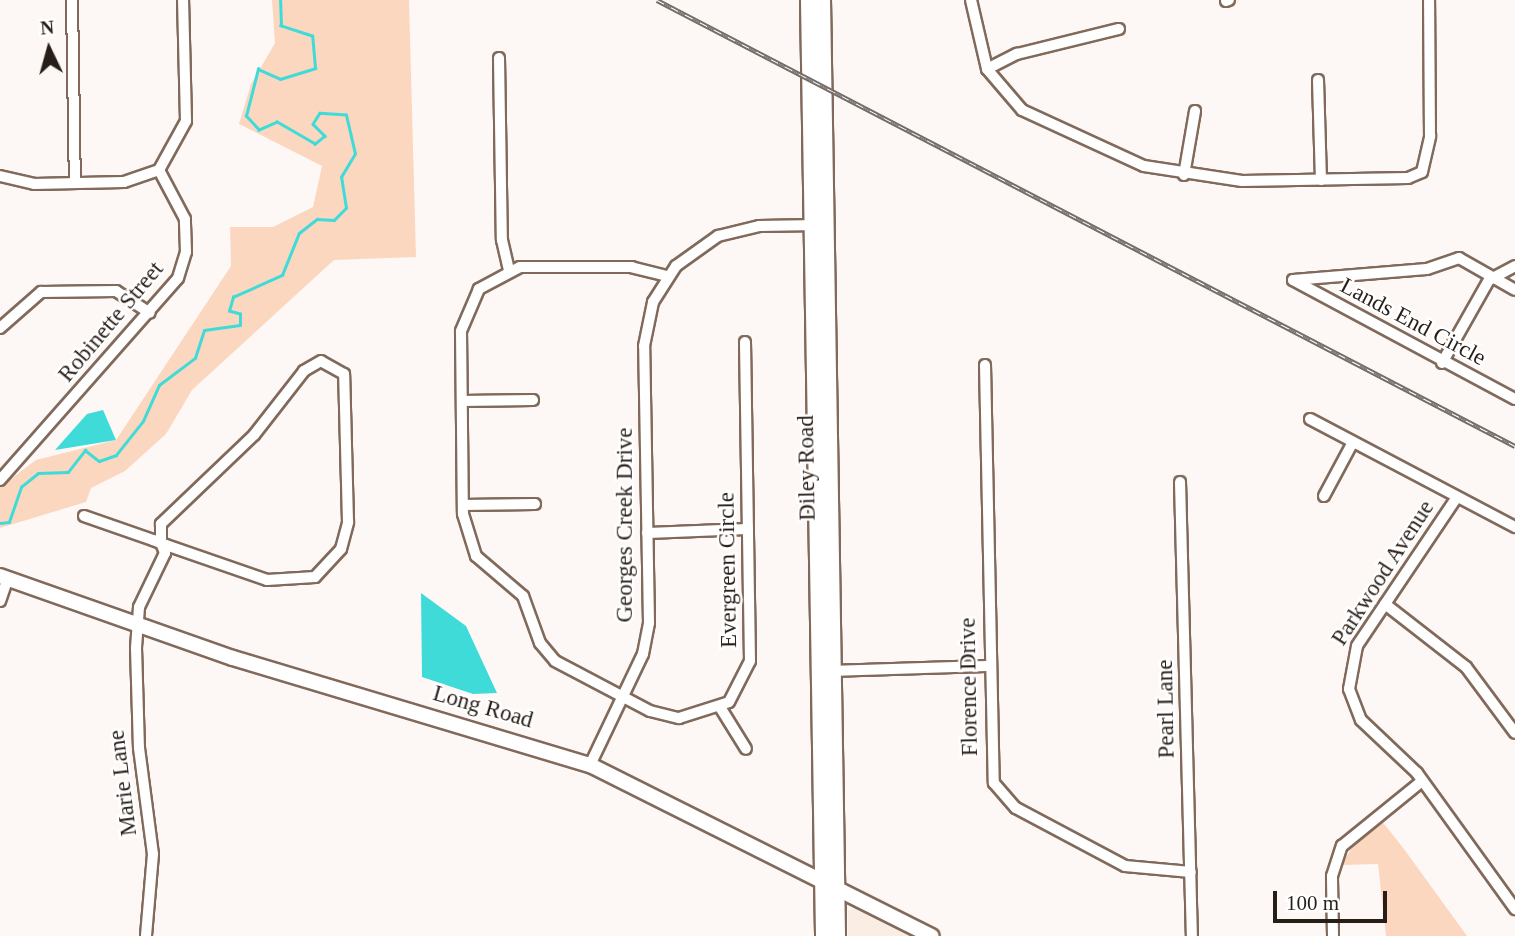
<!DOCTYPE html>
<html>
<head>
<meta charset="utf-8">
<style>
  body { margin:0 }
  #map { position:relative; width:1515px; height:936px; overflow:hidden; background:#fdf8f5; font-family:Georgia,serif }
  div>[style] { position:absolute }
  .built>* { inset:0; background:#faede4 }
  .green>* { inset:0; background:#fcd7bf }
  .water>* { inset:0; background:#3fdbd8 }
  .stream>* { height:2.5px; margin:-1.25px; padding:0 1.25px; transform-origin:1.25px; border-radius:1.25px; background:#3fdbd8 }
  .roads { filter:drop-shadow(2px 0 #816a5b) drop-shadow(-2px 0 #816a5b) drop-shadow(0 2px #816a5b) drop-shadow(0 -2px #816a5b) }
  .minor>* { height:10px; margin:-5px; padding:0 5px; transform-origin:5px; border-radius:5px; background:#fff }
  .major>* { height:14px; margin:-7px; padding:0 7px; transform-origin:7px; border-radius:7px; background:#fff }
  .highway>* { height:16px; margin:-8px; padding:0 8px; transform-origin:8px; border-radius:8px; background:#fff }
  .rail>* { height:5px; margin-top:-2.5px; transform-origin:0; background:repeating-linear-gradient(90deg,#fff 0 8px,#746c67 0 16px); box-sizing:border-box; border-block:2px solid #746c67 }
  span { translate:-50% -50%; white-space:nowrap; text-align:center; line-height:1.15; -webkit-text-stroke:5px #fff; paint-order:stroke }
  .street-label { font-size:23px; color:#281e18 }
  .north { position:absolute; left:14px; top:14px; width:70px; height:70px; -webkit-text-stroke:5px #fff; paint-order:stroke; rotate:355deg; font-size:19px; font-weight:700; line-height:28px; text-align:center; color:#281e18 }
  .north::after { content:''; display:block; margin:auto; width:24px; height:32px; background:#281e18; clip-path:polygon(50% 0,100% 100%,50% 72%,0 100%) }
  .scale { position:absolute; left:1273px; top:891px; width:114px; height:32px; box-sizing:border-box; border:4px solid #281e18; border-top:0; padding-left:9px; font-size:21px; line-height:24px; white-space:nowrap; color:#281e18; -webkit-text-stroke:5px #fff; paint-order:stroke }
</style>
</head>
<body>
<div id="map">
  <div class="built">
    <div style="clip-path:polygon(860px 908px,892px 925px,913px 936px,848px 936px,848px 910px)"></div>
  </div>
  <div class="green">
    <div style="clip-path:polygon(272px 0,409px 0,416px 257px,334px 260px,192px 390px,166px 434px,125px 471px,91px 488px,86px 502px,0 528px,0 487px,36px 460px,116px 440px,231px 266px,230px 227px,273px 227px,313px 207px,322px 166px,239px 124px,251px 84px,275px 43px)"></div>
    <div style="clip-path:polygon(1381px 820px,1404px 849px,1467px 936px,1386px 936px,1378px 864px,1341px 865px,1359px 837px)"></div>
  </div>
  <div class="water">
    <div style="clip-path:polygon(103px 410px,116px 440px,55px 450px,87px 414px)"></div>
    <div style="clip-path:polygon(421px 593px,466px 626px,497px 693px,473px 694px,422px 677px)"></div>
  </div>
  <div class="stream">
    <div style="left:0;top:523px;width:9px;rotate:-6deg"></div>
    <div style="left:9px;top:522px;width:37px;rotate:-71deg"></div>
    <div style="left:21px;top:487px;width:22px;rotate:-39deg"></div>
    <div style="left:38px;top:473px;width:30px;rotate:-2deg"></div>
    <div style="left:68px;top:472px;width:28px;rotate:-52deg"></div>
    <div style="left:85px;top:450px;width:18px;rotate:38deg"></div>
    <div style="left:99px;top:461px;width:18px;rotate:-19deg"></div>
    <div style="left:116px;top:455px;width:43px;rotate:-51.5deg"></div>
    <div style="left:143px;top:421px;width:39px;rotate:-66deg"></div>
    <div style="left:159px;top:385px;width:45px;rotate:-36.9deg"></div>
    <div style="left:195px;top:358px;width:29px;rotate:-72deg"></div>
    <div style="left:204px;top:330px;width:36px;rotate:-8deg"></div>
    <div style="left:240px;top:325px;width:11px;rotate:-90deg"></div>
    <div style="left:240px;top:314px;width:11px;rotate:-165deg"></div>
    <div style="left:229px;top:311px;width:15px;rotate:-74deg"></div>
    <div style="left:233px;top:297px;width:54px;rotate:-24.2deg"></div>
    <div style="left:282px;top:275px;width:45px;rotate:-68deg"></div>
    <div style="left:299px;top:233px;width:23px;rotate:-38deg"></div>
    <div style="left:317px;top:219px;width:17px;rotate:3deg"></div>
    <div style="left:334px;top:220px;width:17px;rotate:-45deg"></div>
    <div style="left:346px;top:208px;width:31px;rotate:-99deg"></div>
    <div style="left:341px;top:177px;width:27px;rotate:-59deg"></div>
    <div style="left:355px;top:154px;width:40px;rotate:-103deg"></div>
    <div style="left:346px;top:115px;width:26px;rotate:-176deg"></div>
    <div style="left:320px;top:113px;width:13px;rotate:122deg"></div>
    <div style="left:313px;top:124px;width:17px;rotate:45deg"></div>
    <div style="left:325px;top:136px;width:13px;rotate:141deg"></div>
    <div style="left:315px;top:144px;width:44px;rotate:-149.9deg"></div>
    <div style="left:277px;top:122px;width:20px;rotate:156deg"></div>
    <div style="left:259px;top:130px;width:19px;rotate:-133deg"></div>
    <div style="left:246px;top:116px;width:49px;rotate:-75.7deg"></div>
    <div style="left:258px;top:69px;width:24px;rotate:24deg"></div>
    <div style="left:280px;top:79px;width:37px;rotate:-17deg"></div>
    <div style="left:315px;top:68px;width:32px;rotate:-95deg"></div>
    <div style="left:312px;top:36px;width:33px;rotate:-162deg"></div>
    <div style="left:281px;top:26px;width:26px;rotate:-92deg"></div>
  </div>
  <div class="roads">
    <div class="minor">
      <div style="left:72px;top:0;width:183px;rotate:89.1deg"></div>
      <div style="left:971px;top:0;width:71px;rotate:76.9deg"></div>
      <div style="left:987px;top:69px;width:54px;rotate:49.5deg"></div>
      <div style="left:1022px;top:110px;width:134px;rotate:24.7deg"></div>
      <div style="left:1144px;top:166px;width:99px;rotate:8.7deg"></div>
      <div style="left:1242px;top:181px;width:166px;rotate:-1deg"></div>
      <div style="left:1408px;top:178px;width:15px;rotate:-23deg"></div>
      <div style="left:1422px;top:172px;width:37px;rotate:-77deg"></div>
      <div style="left:1430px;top:136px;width:136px;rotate:-90.4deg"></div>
      <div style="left:1226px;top:1px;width:3px;rotate:-18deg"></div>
      <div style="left:499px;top:58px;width:182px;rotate:89.1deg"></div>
      <div style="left:502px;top:240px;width:31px;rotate:77deg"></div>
      <div style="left:987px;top:69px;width:34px;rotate:-27deg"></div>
      <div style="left:1017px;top:54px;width:105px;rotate:-13.8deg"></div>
      <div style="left:1318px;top:80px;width:100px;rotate:88.3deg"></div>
      <div style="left:1184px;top:175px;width:65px;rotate:-80.2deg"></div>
      <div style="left:0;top:176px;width:35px;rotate:13deg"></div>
      <div style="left:34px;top:184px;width:90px;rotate:-1.3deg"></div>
      <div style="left:124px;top:182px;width:37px;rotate:-19deg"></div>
      <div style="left:159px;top:170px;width:56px;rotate:-61.1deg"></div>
      <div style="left:186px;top:121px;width:121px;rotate:-91.4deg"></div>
      <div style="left:667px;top:276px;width:36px;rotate:-166deg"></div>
      <div style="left:632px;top:267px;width:112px;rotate:180deg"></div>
      <div style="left:520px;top:267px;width:47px;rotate:151.8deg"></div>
      <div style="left:479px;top:289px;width:46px;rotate:113.2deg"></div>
      <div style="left:461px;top:331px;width:183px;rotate:89.4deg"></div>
      <div style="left:463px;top:514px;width:44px;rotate:72.8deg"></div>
      <div style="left:476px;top:556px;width:62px;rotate:40.4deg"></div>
      <div style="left:523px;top:596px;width:50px;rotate:70.1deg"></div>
      <div style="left:540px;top:643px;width:23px;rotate:50deg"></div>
      <div style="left:555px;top:661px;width:107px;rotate:27.8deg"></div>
      <div style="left:650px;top:711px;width:30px;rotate:14deg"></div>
      <div style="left:679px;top:718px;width:52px;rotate:-17.7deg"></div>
      <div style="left:729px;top:702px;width:46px;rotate:-62.9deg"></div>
      <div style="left:750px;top:661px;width:319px;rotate:-90.9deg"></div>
      <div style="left:1293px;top:280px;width:252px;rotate:28.2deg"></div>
      <div style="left:1293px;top:280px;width:134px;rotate:-4.7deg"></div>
      <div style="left:1427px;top:269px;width:34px;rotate:-19deg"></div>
      <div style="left:1459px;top:258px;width:64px;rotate:29.7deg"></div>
      <div style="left:0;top:328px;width:55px;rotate:-41.3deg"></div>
      <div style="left:41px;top:292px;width:75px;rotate:-0.8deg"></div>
      <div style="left:116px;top:291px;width:40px;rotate:32.9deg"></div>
      <div style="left:1442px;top:363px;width:95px;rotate:-60.5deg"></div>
      <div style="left:1489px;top:280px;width:30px;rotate:-28deg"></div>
      <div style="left:985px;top:365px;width:418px;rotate:88.8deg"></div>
      <div style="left:994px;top:783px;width:33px;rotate:49deg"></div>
      <div style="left:1016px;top:808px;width:123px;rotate:28deg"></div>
      <div style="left:1125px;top:866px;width:66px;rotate:5.2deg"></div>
      <div style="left:462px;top:401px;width:71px;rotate:-0.8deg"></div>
      <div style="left:1310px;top:419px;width:232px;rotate:27.8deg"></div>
      <div style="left:0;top:480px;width:269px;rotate:-48.6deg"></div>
      <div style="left:178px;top:278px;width:27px;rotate:-73deg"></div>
      <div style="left:186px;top:252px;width:33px;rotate:-92deg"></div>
      <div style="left:185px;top:219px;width:55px;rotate:-118deg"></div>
      <div style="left:1180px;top:482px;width:454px;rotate:88.5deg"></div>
      <div style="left:1324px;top:496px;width:61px;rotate:-61.8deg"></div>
      <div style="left:1457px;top:497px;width:179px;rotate:123.9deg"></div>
      <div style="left:1357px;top:646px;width:44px;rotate:100.5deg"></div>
      <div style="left:1349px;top:689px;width:33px;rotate:69deg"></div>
      <div style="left:1361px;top:720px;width:77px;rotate:43.4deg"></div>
      <div style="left:1417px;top:773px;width:168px;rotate:54.2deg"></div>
      <div style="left:463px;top:505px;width:72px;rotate:-0.8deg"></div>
      <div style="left:84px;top:516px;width:73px;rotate:19.2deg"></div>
      <div style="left:153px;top:540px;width:9px;rotate:21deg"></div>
      <div style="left:161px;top:543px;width:5px;rotate:22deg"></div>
      <div style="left:166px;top:545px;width:107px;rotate:19.1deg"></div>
      <div style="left:267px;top:580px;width:48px;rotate:-3.6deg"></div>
      <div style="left:315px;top:577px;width:38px;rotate:-47deg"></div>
      <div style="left:341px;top:549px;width:28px;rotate:-75deg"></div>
      <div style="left:348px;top:522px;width:148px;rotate:-91.5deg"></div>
      <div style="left:344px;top:374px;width:26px;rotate:-151deg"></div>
      <div style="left:321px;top:361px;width:20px;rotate:150deg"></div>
      <div style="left:304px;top:371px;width:81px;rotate:128deg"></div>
      <div style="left:254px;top:435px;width:129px;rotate:136.3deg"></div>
      <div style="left:161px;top:524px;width:19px;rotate:90deg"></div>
      <div style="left:161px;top:543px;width:11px;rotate:68deg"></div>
      <div style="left:165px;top:553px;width:60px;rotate:115.7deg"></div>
      <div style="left:139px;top:607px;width:41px;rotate:94.2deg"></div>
      <div style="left:136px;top:648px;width:100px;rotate:88.3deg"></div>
      <div style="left:139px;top:748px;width:107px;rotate:82.5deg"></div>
      <div style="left:153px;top:854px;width:82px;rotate:94.9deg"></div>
      <div style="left:647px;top:533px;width:101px;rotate:-2.3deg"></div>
      <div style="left:0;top:601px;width:24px;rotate:-71deg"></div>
      <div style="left:1385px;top:604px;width:103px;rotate:37.9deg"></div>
      <div style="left:1466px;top:667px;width:82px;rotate:53.4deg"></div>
      <div style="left:827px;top:671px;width:162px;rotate:-1.8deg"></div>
      <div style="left:720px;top:707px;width:49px;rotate:58.2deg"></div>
      <div style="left:590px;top:765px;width:123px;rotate:-64.5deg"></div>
      <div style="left:643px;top:654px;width:32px;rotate:-79deg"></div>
      <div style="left:649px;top:623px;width:277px;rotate:-91deg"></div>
      <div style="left:644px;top:346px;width:45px;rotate:-78.4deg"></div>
      <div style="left:653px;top:302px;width:43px;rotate:-57.4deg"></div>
      <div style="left:676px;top:266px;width:52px;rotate:-35.5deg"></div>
      <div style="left:718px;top:236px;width:42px;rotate:-13.7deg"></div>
      <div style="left:759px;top:226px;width:58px;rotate:-1deg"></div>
      <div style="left:1333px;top:936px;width:60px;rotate:-91deg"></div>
      <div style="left:1332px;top:876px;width:32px;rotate:-72deg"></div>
      <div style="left:1342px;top:846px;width:103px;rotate:-39.1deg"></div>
    </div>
    <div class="major">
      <div style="left:0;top:576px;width:247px;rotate:19.4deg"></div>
      <div style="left:233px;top:658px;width:373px;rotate:16.7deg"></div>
      <div style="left:590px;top:765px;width:382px;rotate:26.6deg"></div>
    </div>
    <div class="highway">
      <div style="left:809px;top:0;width:936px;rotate:89.08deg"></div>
      <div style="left:822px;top:0;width:936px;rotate:89.08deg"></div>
    </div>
  </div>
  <div class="rail">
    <div style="left:657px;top:0;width:967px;rotate:27.47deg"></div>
  </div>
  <div class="street-label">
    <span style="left:111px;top:322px;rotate:-50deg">Robinette Street</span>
    <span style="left:1413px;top:322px;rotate:28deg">Lands End Circle</span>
    <span style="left:807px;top:468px;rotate:-91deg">Diley Road</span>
    <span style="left:625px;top:525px;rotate:-90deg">Georges Creek Drive</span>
    <span style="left:728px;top:570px;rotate:-91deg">Evergreen Circle</span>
    <span style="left:1383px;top:573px;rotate:-57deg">Parkwood Avenue</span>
    <span style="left:969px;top:687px;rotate:-91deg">Florence Drive</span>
    <span style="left:483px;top:707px;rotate:16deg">Long Road</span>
    <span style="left:1166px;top:709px;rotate:-91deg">Pearl Lane</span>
    <span style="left:123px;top:783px;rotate:-97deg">Marie Lane</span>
  </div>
  <div class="north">N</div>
  <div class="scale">100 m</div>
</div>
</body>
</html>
